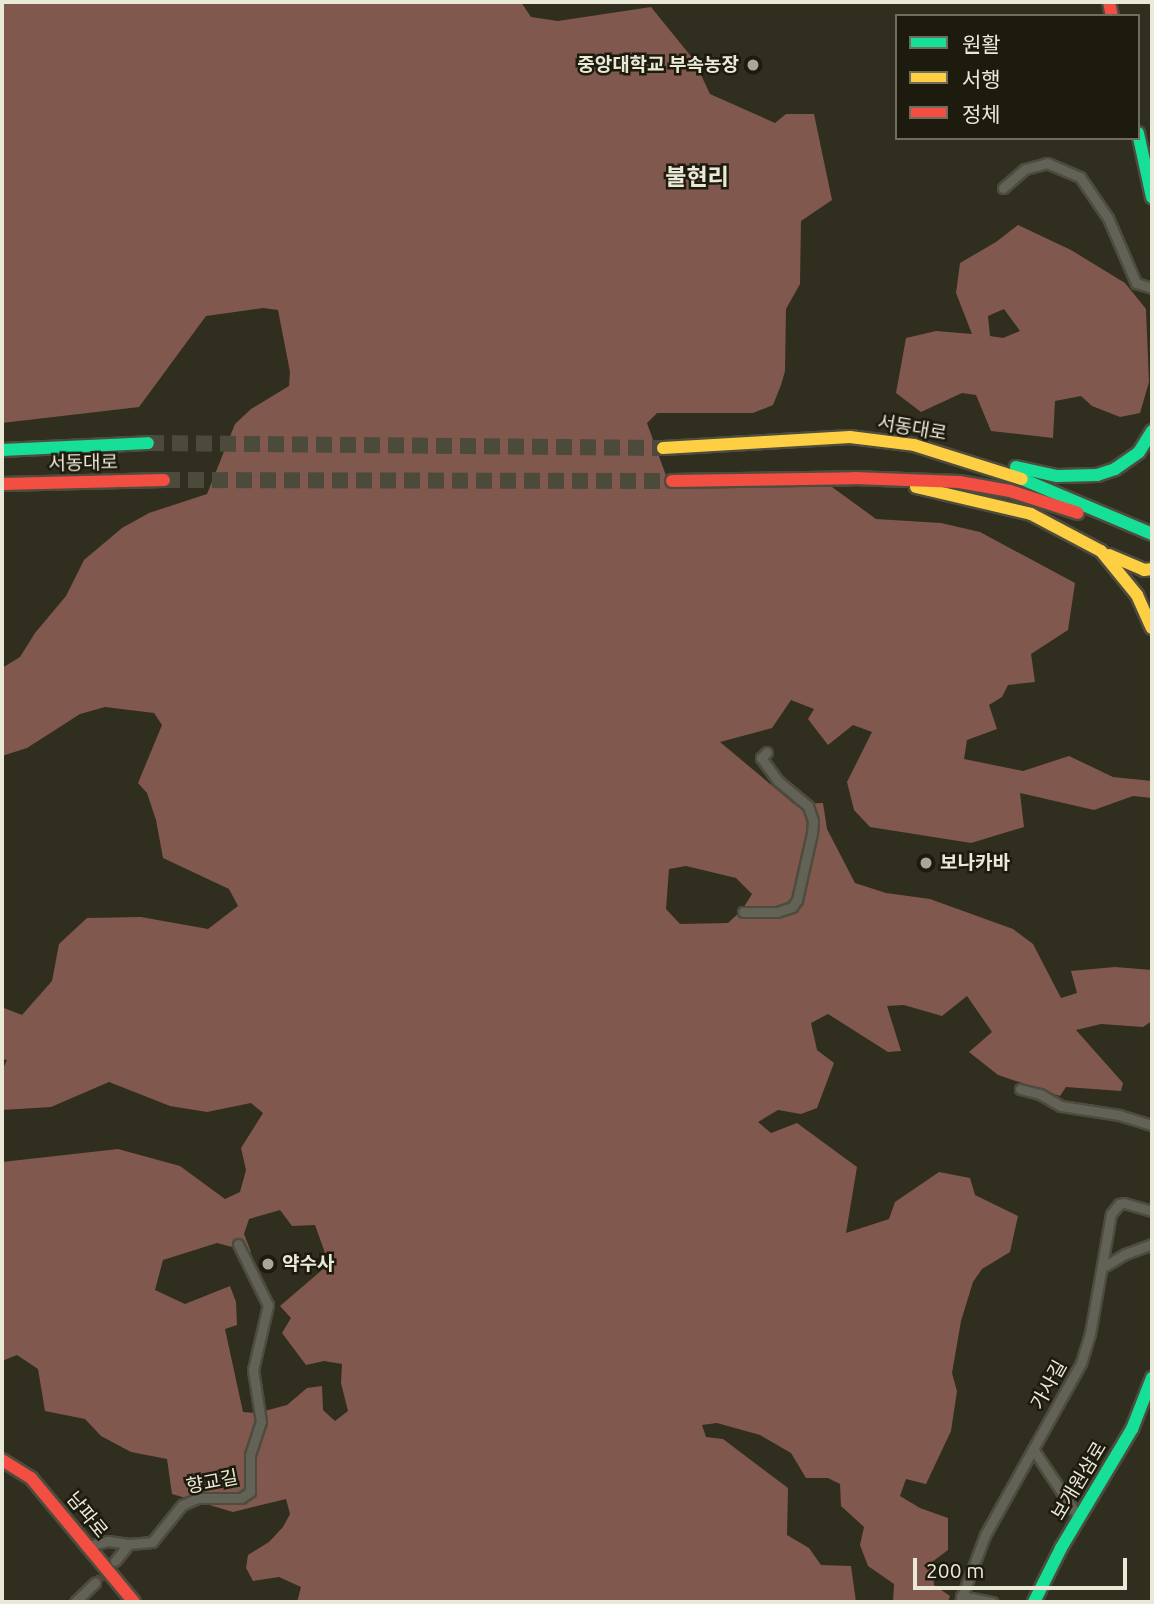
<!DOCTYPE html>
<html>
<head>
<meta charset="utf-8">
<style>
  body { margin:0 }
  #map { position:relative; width:1154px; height:1604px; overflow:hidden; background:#302e1e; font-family:Ubuntu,"Noto Sans KR",sans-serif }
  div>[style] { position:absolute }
  .forest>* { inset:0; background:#81584d }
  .street-tunnel>* { height:9px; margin-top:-4.5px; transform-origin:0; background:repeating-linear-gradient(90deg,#4c4a3a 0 9px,transparent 0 13.5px) }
  .highway-tunnel>* { height:16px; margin-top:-8px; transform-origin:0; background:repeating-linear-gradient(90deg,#4c4a3a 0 16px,transparent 0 24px) }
  .roads { filter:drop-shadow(2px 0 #4d4c3e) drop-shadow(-2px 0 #4d4c3e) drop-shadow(0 2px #4d4c3e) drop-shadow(0 -2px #4d4c3e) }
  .street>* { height:9px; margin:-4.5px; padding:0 4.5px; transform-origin:4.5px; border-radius:4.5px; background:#636256 }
  .fast>* { height:12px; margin:-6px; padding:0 6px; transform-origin:6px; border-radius:6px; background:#16e098 }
  .slow>* { height:12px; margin:-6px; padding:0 6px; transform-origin:6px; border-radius:6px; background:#ffcf43 }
  .jam>* { height:12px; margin:-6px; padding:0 6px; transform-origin:6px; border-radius:6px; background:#f24e42 }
  .dots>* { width:19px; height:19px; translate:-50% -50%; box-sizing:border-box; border:4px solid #1d1b0e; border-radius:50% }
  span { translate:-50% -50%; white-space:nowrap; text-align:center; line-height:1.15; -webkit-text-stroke:5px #1d1b0e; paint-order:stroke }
  .poi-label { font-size:19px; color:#eae8d6; font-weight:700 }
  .right { translate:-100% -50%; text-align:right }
  .left { translate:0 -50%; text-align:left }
  .street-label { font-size:19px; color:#eae8d6 }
  .quarter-label { font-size:23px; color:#eae8d6; font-weight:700 }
  .frame { position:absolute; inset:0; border:4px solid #eae8d6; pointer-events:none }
  .legend { position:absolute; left:895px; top:14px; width:245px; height:126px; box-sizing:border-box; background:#1d1b0e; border:2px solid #6f6d5e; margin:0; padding:9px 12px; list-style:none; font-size:21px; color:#eae8d6 }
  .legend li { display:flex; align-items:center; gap:14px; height:35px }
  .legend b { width:35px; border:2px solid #6f6d5e }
  .scale { position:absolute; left:913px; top:1558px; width:214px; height:32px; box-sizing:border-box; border:4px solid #eae8d6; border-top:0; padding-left:9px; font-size:21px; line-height:24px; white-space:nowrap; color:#eae8d6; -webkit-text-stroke:5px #1d1b0e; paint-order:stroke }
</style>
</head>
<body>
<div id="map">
  <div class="forest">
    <div style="clip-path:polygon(evenodd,2px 2px,521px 2px,531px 17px,558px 21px,651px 7px,694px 60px,710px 94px,775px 123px,786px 114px,814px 114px,832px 200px,801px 221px,800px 284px,786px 309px,785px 371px,781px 385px,773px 405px,753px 413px,657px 413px,647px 423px,669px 484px,832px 487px,876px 519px,941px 523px,980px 532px,1075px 583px,1068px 630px,1031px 654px,1035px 682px,1008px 685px,1002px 697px,989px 705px,997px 729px,967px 740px,964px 759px,1023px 771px,1069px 756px,1113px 777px,1152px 781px,1152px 798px,1133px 796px,1094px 810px,1020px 793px,1024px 827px,971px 843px,870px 827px,854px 810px,847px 782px,872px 732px,853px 725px,828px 745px,808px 719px,814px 709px,791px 700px,772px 728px,720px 742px,794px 804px,823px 803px,827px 829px,855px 883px,886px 893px,930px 899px,1013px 929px,1033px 944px,1061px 998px,1077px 993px,1071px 971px,1115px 967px,1152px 970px,1152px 1021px,1143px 1027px,1101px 1024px,1076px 1030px,1123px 1083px,1121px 1091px,1066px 1087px,1060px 1096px,998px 1075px,969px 1052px,992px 1032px,967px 996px,942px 1016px,904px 1005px,887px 1006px,901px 1051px,888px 1052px,828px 1014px,811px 1023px,817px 1050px,834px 1063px,817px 1108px,801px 1114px,778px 1110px,758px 1122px,771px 1133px,797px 1123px,857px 1167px,846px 1233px,889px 1219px,895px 1202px,939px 1172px,970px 1178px,975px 1195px,1018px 1216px,1010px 1252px,982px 1269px,973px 1282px,961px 1321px,952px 1373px,957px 1391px,951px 1431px,926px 1484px,906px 1479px,900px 1496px,920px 1508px,948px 1518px,948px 1550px,932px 1562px,934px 1585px,950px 1596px,948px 1602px,893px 1602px,894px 1584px,868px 1566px,860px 1545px,864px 1527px,841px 1506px,840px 1484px,828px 1478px,806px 1478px,791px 1453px,760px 1435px,717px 1423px,702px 1425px,706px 1437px,723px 1439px,788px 1488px,787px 1535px,809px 1548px,821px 1565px,851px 1566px,856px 1602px,297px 1602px,301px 1587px,279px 1577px,253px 1581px,246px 1568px,248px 1555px,269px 1542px,283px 1527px,290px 1514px,286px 1499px,233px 1512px,172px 1494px,167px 1459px,131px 1452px,101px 1436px,85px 1419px,45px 1411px,38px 1369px,17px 1355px,2px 1361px,2px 1162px,118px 1149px,180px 1166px,225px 1199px,240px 1192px,246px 1170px,241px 1148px,263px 1113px,251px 1103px,207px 1112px,170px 1106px,109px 1082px,51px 1107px,2px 1110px,2px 1071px,7px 1060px,2px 1059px,2px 1013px,4px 1008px,22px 1015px,52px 981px,59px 944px,87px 918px,141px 917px,208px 929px,238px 906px,229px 889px,163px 858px,156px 820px,147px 793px,138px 783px,162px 725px,154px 713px,105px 707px,80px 714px,27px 748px,2px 756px,2px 668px,20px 657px,35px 633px,66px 596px,84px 560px,122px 528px,149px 513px,207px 494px,235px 424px,251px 409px,289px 386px,290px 372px,278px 310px,263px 308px,206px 316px,139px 407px,2px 423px,2px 2px,686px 866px,736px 878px,752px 894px,742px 910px,728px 923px,680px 924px,666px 909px,669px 869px,686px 866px,2px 2px,280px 1210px,292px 1226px,315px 1225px,329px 1264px,280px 1306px,291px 1318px,282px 1333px,306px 1365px,324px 1361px,342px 1364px,341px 1383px,348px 1411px,335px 1421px,323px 1410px,322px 1386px,307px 1388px,287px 1405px,257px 1413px,243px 1412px,225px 1329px,237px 1325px,236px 1302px,230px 1286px,185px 1304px,155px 1290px,163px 1260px,217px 1243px,251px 1252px,244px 1234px,249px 1219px,280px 1210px)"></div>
    <div style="clip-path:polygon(evenodd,1018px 225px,1071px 250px,1125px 283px,1146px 309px,1149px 382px,1140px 413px,1120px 417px,1092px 406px,1081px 396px,1055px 401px,1053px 438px,991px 431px,976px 395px,962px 393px,921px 412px,896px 393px,906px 338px,936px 331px,972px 334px,956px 293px,960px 263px,996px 242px,1018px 225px,1004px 309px,1020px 331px,1003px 338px,990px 336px,988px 316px,1004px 309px)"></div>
  </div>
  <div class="street-tunnel">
    <div style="left:95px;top:1583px;width:30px;rotate:-48deg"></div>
  </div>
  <div class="highway-tunnel">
    <div style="left:148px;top:443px;width:515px;rotate:0.56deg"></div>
    <div style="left:164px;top:480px;width:508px;rotate:0.11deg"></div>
  </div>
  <div class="roads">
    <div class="street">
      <div style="left:1003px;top:188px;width:29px;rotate:-41deg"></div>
      <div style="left:1025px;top:169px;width:23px;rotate:-15deg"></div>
      <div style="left:1047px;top:163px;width:36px;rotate:23deg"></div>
      <div style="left:1080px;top:177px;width:50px;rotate:55.7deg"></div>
      <div style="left:1108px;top:218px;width:71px;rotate:66.7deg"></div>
      <div style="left:1136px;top:283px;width:17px;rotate:17deg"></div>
      <div style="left:743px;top:912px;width:34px"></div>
      <div style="left:777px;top:912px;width:16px;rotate:-18deg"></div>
      <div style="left:792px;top:907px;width:9px;rotate:-54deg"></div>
      <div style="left:797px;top:900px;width:69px;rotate:-77.4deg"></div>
      <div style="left:812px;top:833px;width:12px;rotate:-85deg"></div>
      <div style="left:813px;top:821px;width:16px;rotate:-108deg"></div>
      <div style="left:808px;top:806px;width:39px;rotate:-140deg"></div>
      <div style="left:778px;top:781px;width:29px;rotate:-126deg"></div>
      <div style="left:761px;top:758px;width:8px;rotate:-45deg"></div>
      <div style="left:1020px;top:1089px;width:21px;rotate:14deg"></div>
      <div style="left:1040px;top:1094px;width:24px;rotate:30deg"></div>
      <div style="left:1061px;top:1106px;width:59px;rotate:8.8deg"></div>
      <div style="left:1119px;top:1115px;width:34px;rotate:17deg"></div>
      <div style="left:1105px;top:1266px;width:23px;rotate:-31deg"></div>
      <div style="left:1125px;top:1254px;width:29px;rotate:-20deg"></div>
      <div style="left:1033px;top:1449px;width:83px;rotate:56.3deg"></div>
      <div style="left:88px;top:1546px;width:21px;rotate:-14deg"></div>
      <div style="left:108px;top:1541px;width:21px;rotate:8deg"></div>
      <div style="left:115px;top:1561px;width:22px;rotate:-51deg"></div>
      <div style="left:129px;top:1544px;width:23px;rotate:-5deg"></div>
      <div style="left:152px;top:1542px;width:48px;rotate:-51deg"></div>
      <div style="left:182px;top:1505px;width:17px;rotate:-24deg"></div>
      <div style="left:198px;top:1498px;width:43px"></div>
      <div style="left:241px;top:1498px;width:11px;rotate:-34deg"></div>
      <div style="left:250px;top:1492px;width:37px;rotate:-90deg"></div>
      <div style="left:250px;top:1455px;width:35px;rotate:-72deg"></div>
      <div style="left:261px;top:1422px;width:53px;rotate:-98.7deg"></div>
      <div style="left:253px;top:1370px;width:67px;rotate:-77deg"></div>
      <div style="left:268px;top:1305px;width:68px;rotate:-116.2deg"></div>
      <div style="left:961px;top:1596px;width:32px;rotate:11deg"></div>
      <div style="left:75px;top:1602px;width:28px;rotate:-44deg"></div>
      <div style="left:960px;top:1602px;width:72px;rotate:-69.5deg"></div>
      <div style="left:985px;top:1535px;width:197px;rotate:-60.8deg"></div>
      <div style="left:1081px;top:1363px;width:30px;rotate:-73deg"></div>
      <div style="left:1090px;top:1334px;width:122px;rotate:-80.1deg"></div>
      <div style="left:1111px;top:1214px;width:13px;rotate:-51deg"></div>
      <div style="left:1119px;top:1204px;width:5px;rotate:-11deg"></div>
      <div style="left:1124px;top:1203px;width:29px;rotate:16deg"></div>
    </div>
    <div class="fast">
      <div style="left:1138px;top:133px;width:66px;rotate:77.7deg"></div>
      <div style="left:2px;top:450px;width:146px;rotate:-2.7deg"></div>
      <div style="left:1016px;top:467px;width:42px;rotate:12.4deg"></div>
      <div style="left:1057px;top:476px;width:40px;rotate:-1.4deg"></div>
      <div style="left:1097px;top:475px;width:19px;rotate:-18deg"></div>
      <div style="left:1115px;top:469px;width:29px;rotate:-35deg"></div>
      <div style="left:1139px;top:452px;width:25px;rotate:-58deg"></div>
      <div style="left:1022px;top:479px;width:141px;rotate:22.9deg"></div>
      <div style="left:1034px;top:1602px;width:60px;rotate:-63.4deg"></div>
      <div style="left:1061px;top:1548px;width:139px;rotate:-59.2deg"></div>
      <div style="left:1132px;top:1429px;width:55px;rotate:-68.6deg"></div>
    </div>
    <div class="slow">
      <div style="left:663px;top:448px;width:187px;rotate:-3.4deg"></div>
      <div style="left:850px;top:437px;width:64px;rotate:7.1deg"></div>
      <div style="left:914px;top:445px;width:113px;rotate:17.5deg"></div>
      <div style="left:916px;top:487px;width:118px;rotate:13.2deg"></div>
      <div style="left:1031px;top:514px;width:79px;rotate:27.9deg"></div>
      <div style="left:1101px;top:551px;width:57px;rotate:50.7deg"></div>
      <div style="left:1137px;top:595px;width:36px;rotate:66deg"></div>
      <div style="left:1109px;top:555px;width:38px;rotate:23deg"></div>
      <div style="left:1144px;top:570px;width:8px;rotate:-7deg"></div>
    </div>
    <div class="jam">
      <div style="left:1109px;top:2px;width:14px;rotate:78deg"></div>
      <div style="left:672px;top:481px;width:182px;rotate:-0.9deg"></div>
      <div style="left:854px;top:478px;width:105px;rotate:2.2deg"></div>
      <div style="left:959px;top:482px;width:52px;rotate:10deg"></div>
      <div style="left:1010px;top:491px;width:71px;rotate:17.9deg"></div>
      <div style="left:2px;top:484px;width:162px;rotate:-1.4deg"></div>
      <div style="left:2px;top:1460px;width:34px;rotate:32deg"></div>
      <div style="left:31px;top:1478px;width:161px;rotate:50.3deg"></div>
    </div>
  </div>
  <div class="dots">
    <div style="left:753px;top:65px;background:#a9a796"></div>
    <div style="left:926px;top:863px;background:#a9a796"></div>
    <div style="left:268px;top:1264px;background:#a9a796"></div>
  </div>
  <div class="poi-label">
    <span class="right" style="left:739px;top:65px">중앙대학교 부속농장</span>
    <span class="left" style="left:940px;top:863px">보나카바</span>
    <span class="left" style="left:282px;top:1264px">약수사</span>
  </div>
  <div class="street-label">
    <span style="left:912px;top:428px;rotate:10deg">서동대로</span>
    <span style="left:83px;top:463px;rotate:-1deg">서동대로</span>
    <span style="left:1049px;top:1385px;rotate:-61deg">가사길</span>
    <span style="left:1079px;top:1481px;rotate:-59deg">보개원삼로</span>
    <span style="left:212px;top:1482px;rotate:-11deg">향교길</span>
    <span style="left:87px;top:1515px;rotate:51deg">남파로</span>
  </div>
  <div class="quarter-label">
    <span style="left:697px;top:177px">불현리</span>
  </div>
  <div class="frame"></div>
  <ul class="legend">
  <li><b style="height:9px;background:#16e098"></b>원활</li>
  <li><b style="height:9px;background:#ffcf43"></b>서행</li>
  <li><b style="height:9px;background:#f24e42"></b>정체</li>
  </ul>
  <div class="scale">200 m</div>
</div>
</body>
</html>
